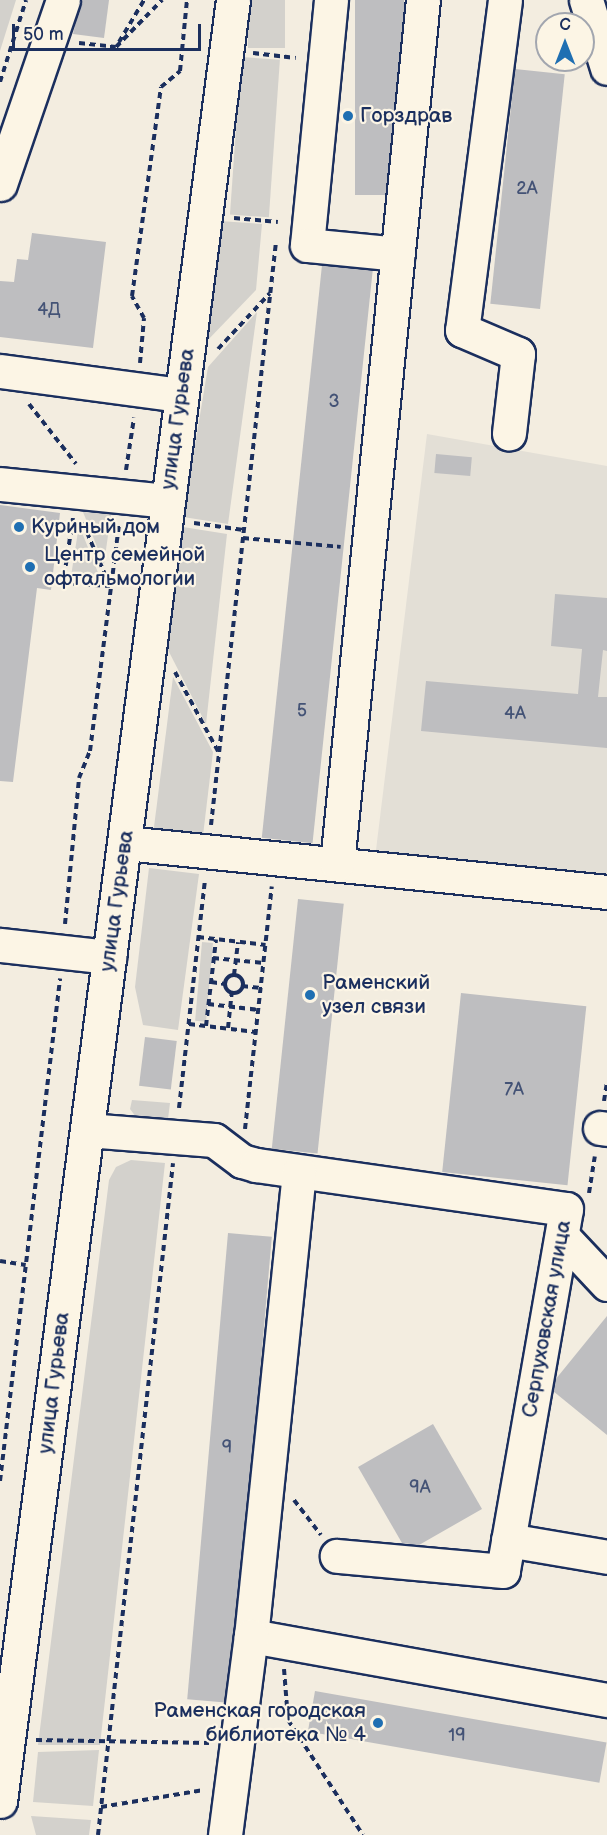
<!DOCTYPE html>
<html>
<head>
<meta charset="utf-8">
<style>
  body { margin:0 }
  #map { position:relative; width:607px; height:1835px; overflow:hidden; background:#f3ede0; font-family:"Balsamiq Sans",sans-serif }
  div>[style] { position:absolute }
  .built>* { inset:0; background:#e3dfd6 }
  .green>* { inset:0; background:#d3d1cc; transform-origin:0 0 }
  .building>* { inset:0; background:#bebec0; transform-origin:0 0 }
  .path>* { height:4px; margin-top:-2px; transform-origin:0; background:repeating-linear-gradient(90deg,#1b2f5e 0 6px,transparent 0 10.5px) }
  .path>.ring { margin:-2px; padding:0; box-sizing:content-box; background:none; border:4px solid #1b2f5e; border-radius:50% }
  .roads { filter:drop-shadow(2px 0 #1b2f5e) drop-shadow(-2px 0 #1b2f5e) drop-shadow(0 2px #1b2f5e) drop-shadow(0 -2px #1b2f5e) }
  .minor>* { height:33px; margin:-16.5px; padding:0 16.5px; transform-origin:16.5px; border-radius:16.5px; background:#fcf5e5 }
  .major>* { height:33px; margin:-16.5px; padding:0 16.5px; transform-origin:16.5px; border-radius:16.5px; background:#fcf5e5 }
  .dots>* { width:16px; height:16px; translate:-50% -50%; box-sizing:border-box; border:3px solid #fcf5e5; border-radius:50% }
  span { translate:-50% -50%; white-space:nowrap; text-align:center; line-height:1.15; -webkit-text-stroke:4.5px #fcf5e5; paint-order:stroke }
  .number-label { font-size:18px; color:#445376 }
  .number-label span { -webkit-text-stroke-width:0 }
  .poi-label { font-size:21px; color:#1b2f5e }
  .left { translate:0 -50%; text-align:left }
  .right { translate:-100% -50%; text-align:right }
  .street-label { font-size:21px; color:#1b2f5e }
  .north { position:absolute; left:535px; top:12px; width:60px; height:60px; box-sizing:border-box; background:#fcf5e5; border:2px solid #a2a6af; border-radius:50%; rotate:0deg; font-size:16px; font-weight:700; line-height:24px; text-align:center; color:#1b2f5e }
  .north::after { content:''; display:block; margin:auto; width:21px; height:27px; background:#1f6fb2; clip-path:polygon(50% 0,100% 100%,50% 72%,0 100%) }
  .scale { position:absolute; left:12px; top:24px; width:189px; height:27px; box-sizing:border-box; border:3px solid #1b2f5e; border-top:0; padding-left:8px; font-size:18px; line-height:21px; white-space:nowrap; color:#1b2f5e; -webkit-text-stroke:4px #fcf5e5; paint-order:stroke }
</style>
</head>
<body>
<div id="map">
  <div class="built">
    <div style="clip-path:polygon(427px 434px,607px 466px,607px 879px,376px 850px)"></div>
  </div>
  <div class="green">
    <div style="clip-path:polygon(0 0,16px 0,0 51px)"></div>
    <div style="left:248px;top:0;width:37px;height:48px"></div>
    <div style="left:241px;top:57px;width:39px;height:158px;rotate:4deg"></div>
    <div style="clip-path:polygon(220px 221px,262px 224px,256px 290px,205px 343px)"></div>
    <div style="clip-path:polygon(257px 312px,228px 524px,183px 517px,208px 367px)"></div>
    <div style="clip-path:polygon(83px 512px,111px 514px,104px 564px)"></div>
    <div style="clip-path:polygon(79px 525px,101px 580px,71px 576px)"></div>
    <div style="clip-path:polygon(183px 527px,227px 534px,206px 724px,168px 650px)"></div>
    <div style="clip-path:polygon(173px 677px,213px 752px,202px 844px,153px 835px)"></div>
    <div style="clip-path:polygon(149px 868px,199px 874px,178px 1030px,143px 1025px,135px 987px)"></div>
    <div style="left:202px;top:942px;width:11px;height:79px;rotate:5deg"></div>
    <div style="clip-path:polygon(132px 1100px,170px 1103px,167px 1127px,136px 1117px,130px 1109px)"></div>
    <div style="clip-path:polygon(131px 1160px,165px 1163px,100px 1745px,38px 1745px,109px 1180px,116px 1167px)"></div>
    <div style="clip-path:polygon(99px 1750px,93px 1806px,33px 1802px,38px 1752px)"></div>
    <div style="clip-path:polygon(31px 1816px,91px 1820px,89px 1835px,36px 1835px)"></div>
  </div>
  <div class="building">
    <div style="clip-path:polygon(81px 0,109px 0,104px 38px,73px 34px)"></div>
    <div style="left:355px;top:0;width:49px;height:195px"></div>
    <div style="left:515px;top:69px;width:50px;height:236px;rotate:6deg"></div>
    <div style="clip-path:polygon(32px 233px,106px 242px,93px 348px,0 337px,0 281px,14px 282px,17px 259px,28px 260px)"></div>
    <div style="left:322px;top:265px;width:51px;height:576px;rotate:6deg"></div>
    <div style="left:436px;top:454px;width:36px;height:19px;rotate:5deg"></div>
    <div style="clip-path:polygon(0 505px,60px 513px,51px 590px,37px 588px,13px 782px,0 781px)"></div>
    <div style="clip-path:polygon(555px 594px,607px 598px,607px 651px,603px 650px,598px 697px,607px 697px,607px 748px,421px 731px,426px 681px,578px 694px,582px 649px,551px 646px)"></div>
    <div style="left:298px;top:899px;width:46px;height:251px;rotate:6deg"></div>
    <div style="left:461px;top:993px;width:126px;height:180px;rotate:6deg"></div>
    <div style="left:145px;top:1037px;width:32px;height:49px;rotate:7deg"></div>
    <div style="left:228px;top:1233px;width:44px;height:468px;rotate:5deg"></div>
    <div style="clip-path:polygon(607px 1316px,607px 1435px,553px 1391px,555px 1380px)"></div>
    <div style="clip-path:polygon(433px 1424px,482px 1509px,419px 1545px,402px 1543px,358px 1467px)"></div>
    <div style="left:315px;top:1691px;width:296px;height:41px;rotate:10deg"></div>
  </div>
  <div class="path">
    <div style="left:119px;top:42px;width:49px;rotate:-59.2deg"></div>
    <div style="left:79px;top:43px;width:37px;rotate:6deg"></div>
    <div style="left:116px;top:47px;width:66px;rotate:-45.6deg"></div>
    <div style="left:253px;top:53px;width:43px;rotate:6.6deg"></div>
    <div style="left:0;top:82px;width:86px;rotate:-72.4deg"></div>
    <div style="left:234px;top:218px;width:44px;rotate:5.2deg"></div>
    <div style="left:218px;top:349px;width:76px;rotate:-47.1deg"></div>
    <div style="left:140px;top:363px;width:45px;rotate:-84.9deg"></div>
    <div style="left:144px;top:318px;width:25px;rotate:-119deg"></div>
    <div style="left:132px;top:296px;width:211px;rotate:-82.1deg"></div>
    <div style="left:161px;top:87px;width:25px;rotate:-40deg"></div>
    <div style="left:180px;top:71px;width:71px;rotate:-84.4deg"></div>
    <div style="left:29px;top:404px;width:76px;rotate:51.9deg"></div>
    <div style="left:126px;top:470px;width:53px;rotate:-81.3deg"></div>
    <div style="left:73px;top:518px;width:66px;rotate:98.7deg"></div>
    <div style="left:63px;top:583px;width:47px;rotate:3.7deg"></div>
    <div style="left:110px;top:586px;width:71px;rotate:-113.3deg"></div>
    <div style="left:194px;top:523px;width:50px;rotate:8deg"></div>
    <div style="left:243px;top:538px;width:98px;rotate:5.2deg"></div>
    <div style="left:175px;top:672px;width:92px;rotate:61.5deg"></div>
    <div style="left:211px;top:825px;width:587px;rotate:-83.64deg"></div>
    <div style="left:65px;top:924px;width:147px;rotate:-84.5deg"></div>
    <div style="left:79px;top:778px;width:29px;rotate:-68deg"></div>
    <div style="left:90px;top:751px;width:228px;rotate:-82.7deg"></div>
    <div style="left:198px;top:937px;width:68px;rotate:6.7deg"></div>
    <div style="left:213px;top:958px;width:51px;rotate:5.6deg"></div>
    <div style="left:234px;top:975px;width:33px;rotate:-83deg"></div>
    <div class="ring" style="left:225px;top:975px;width:14px;height:14px"></div>
    <div style="left:211px;top:982px;width:14px;rotate:8deg"></div>
    <div style="left:242px;top:986px;width:19px;rotate:6deg"></div>
    <div style="left:208px;top:1004px;width:51px;rotate:6.7deg"></div>
    <div style="left:189px;top:1024px;width:67px;rotate:6.8deg"></div>
    <div style="left:206px;top:1026px;width:87px;rotate:-83.4deg"></div>
    <div style="left:228px;top:1028px;width:36px;rotate:-84deg"></div>
    <div style="left:604px;top:1101px;width:20px;rotate:-81deg"></div>
    <div style="left:179px;top:1108px;width:229px;rotate:-83.5deg"></div>
    <div style="left:245px;top:1129px;width:244px;rotate:-83.7deg"></div>
    <div style="left:589px;top:1193px;width:37px;rotate:-81deg"></div>
    <div style="left:0;top:1261px;width:26px;rotate:9deg"></div>
    <div style="left:0;top:1481px;width:506px;rotate:-83.18deg"></div>
    <div style="left:294px;top:1500px;width:44px;rotate:52.4deg"></div>
    <div style="left:284px;top:1669px;width:51px;rotate:85.5deg"></div>
    <div style="left:288px;top:1720px;width:137px;rotate:56.9deg"></div>
    <div style="left:36px;top:1740px;width:173px;rotate:1deg"></div>
    <div style="left:101px;top:1807px;width:104px;rotate:-9.4deg"></div>
    <div style="left:98px;top:1835px;width:676px;rotate:-83.63deg"></div>
  </div>
  <div class="roads">
    <div class="minor">
      <div style="left:331px;top:0;width:246px;rotate:95.6deg"></div>
      <div style="left:307px;top:245px;width:91px;rotate:5.6deg"></div>
      <div style="left:505px;top:0;width:333px;rotate:97.4deg"></div>
      <div style="left:462px;top:330px;width:61px;rotate:23.2deg"></div>
      <div style="left:518px;top:354px;width:80px;rotate:96.5deg"></div>
      <div style="left:586px;top:0;width:71px;rotate:72.8deg"></div>
      <div style="left:0;top:184px;width:194px;rotate:-71.1deg"></div>
      <div style="left:0;top:371px;width:183px;rotate:7.6deg"></div>
      <div style="left:0;top:484px;width:168px;rotate:5.8deg"></div>
      <div style="left:125px;top:843px;width:484px;rotate:5.8deg"></div>
      <div style="left:337px;top:864px;width:868px;rotate:-84.32deg"></div>
      <div style="left:0;top:945px;width:110px;rotate:6.3deg"></div>
      <div style="left:600px;top:1128px;width:7px;rotate:8deg"></div>
      <div style="left:87px;top:1130px;width:127px;rotate:4.5deg"></div>
      <div style="left:214px;top:1140px;width:35px;rotate:37deg"></div>
      <div style="left:242px;top:1161px;width:15px;rotate:16deg"></div>
      <div style="left:256px;top:1165px;width:313px;rotate:8.1deg"></div>
      <div style="left:566px;top:1209px;width:367px;rotate:99.9deg"></div>
      <div style="left:503px;top:1571px;width:167px;rotate:-174.8deg"></div>
      <div style="left:299px;top:1172px;width:466px;rotate:95.9deg"></div>
      <div style="left:251px;top:1636px;width:362px;rotate:10.2deg"></div>
      <div style="left:562px;top:1236px;width:66px;rotate:46.8deg"></div>
      <div style="left:508px;top:1540px;width:100px;rotate:9.7deg"></div>
      <div style="left:225px;top:1835px;width:201px;rotate:-82.6deg"></div>
    </div>
    <div class="major">
      <div style="left:0;top:1801px;width:1816px;rotate:-82.63deg"></div>
    </div>
  </div>
  <div class="dots">
    <div style="left:348px;top:116px;background:#1f6fb2"></div>
    <div style="left:19px;top:527px;background:#1f6fb2"></div>
    <div style="left:30px;top:567px;background:#1f6fb2"></div>
    <div style="left:310px;top:995px;background:#1f6fb2"></div>
    <div style="left:378px;top:1723px;background:#1f6fb2"></div>
  </div>
  <div class="number-label">
    <span style="left:527px;top:189px">2А</span>
    <span style="left:49px;top:310px">4Д</span>
    <span style="left:334px;top:402px">3</span>
    <span style="left:302px;top:711px">5</span>
    <span style="left:515px;top:714px">4А</span>
    <span style="left:514px;top:1090px">7А</span>
    <span style="left:227px;top:1448px">9</span>
    <span style="left:420px;top:1488px">9А</span>
    <span style="left:457px;top:1736px">19</span>
  </div>
  <div class="poi-label">
    <span class="left" style="left:360px;top:116px">Горздрав</span>
    <span class="left" style="left:31px;top:527px">Куриный дом</span>
    <span class="left" style="left:44px;top:567px">Центр семейной<br>офтальмологии</span>
    <span class="left" style="left:322px;top:995px">Раменский<br>узел связи</span>
    <span class="right" style="left:366px;top:1723px">Раменская городская<br>библиотека № 4</span>
  </div>
  <div class="street-label">
    <span style="left:178px;top:419px;rotate:-82deg">улица Гурьева</span>
    <span style="left:117px;top:901px;rotate:-82deg">улица Гурьева</span>
    <span style="left:547px;top:1319px;rotate:-80deg">Серпуховская улица</span>
    <span style="left:54px;top:1383px;rotate:-83deg">улица Гурьева</span>
  </div>
  <div class="north">С</div>
  <div class="scale">50 m</div>
</div>
</body>
</html>
